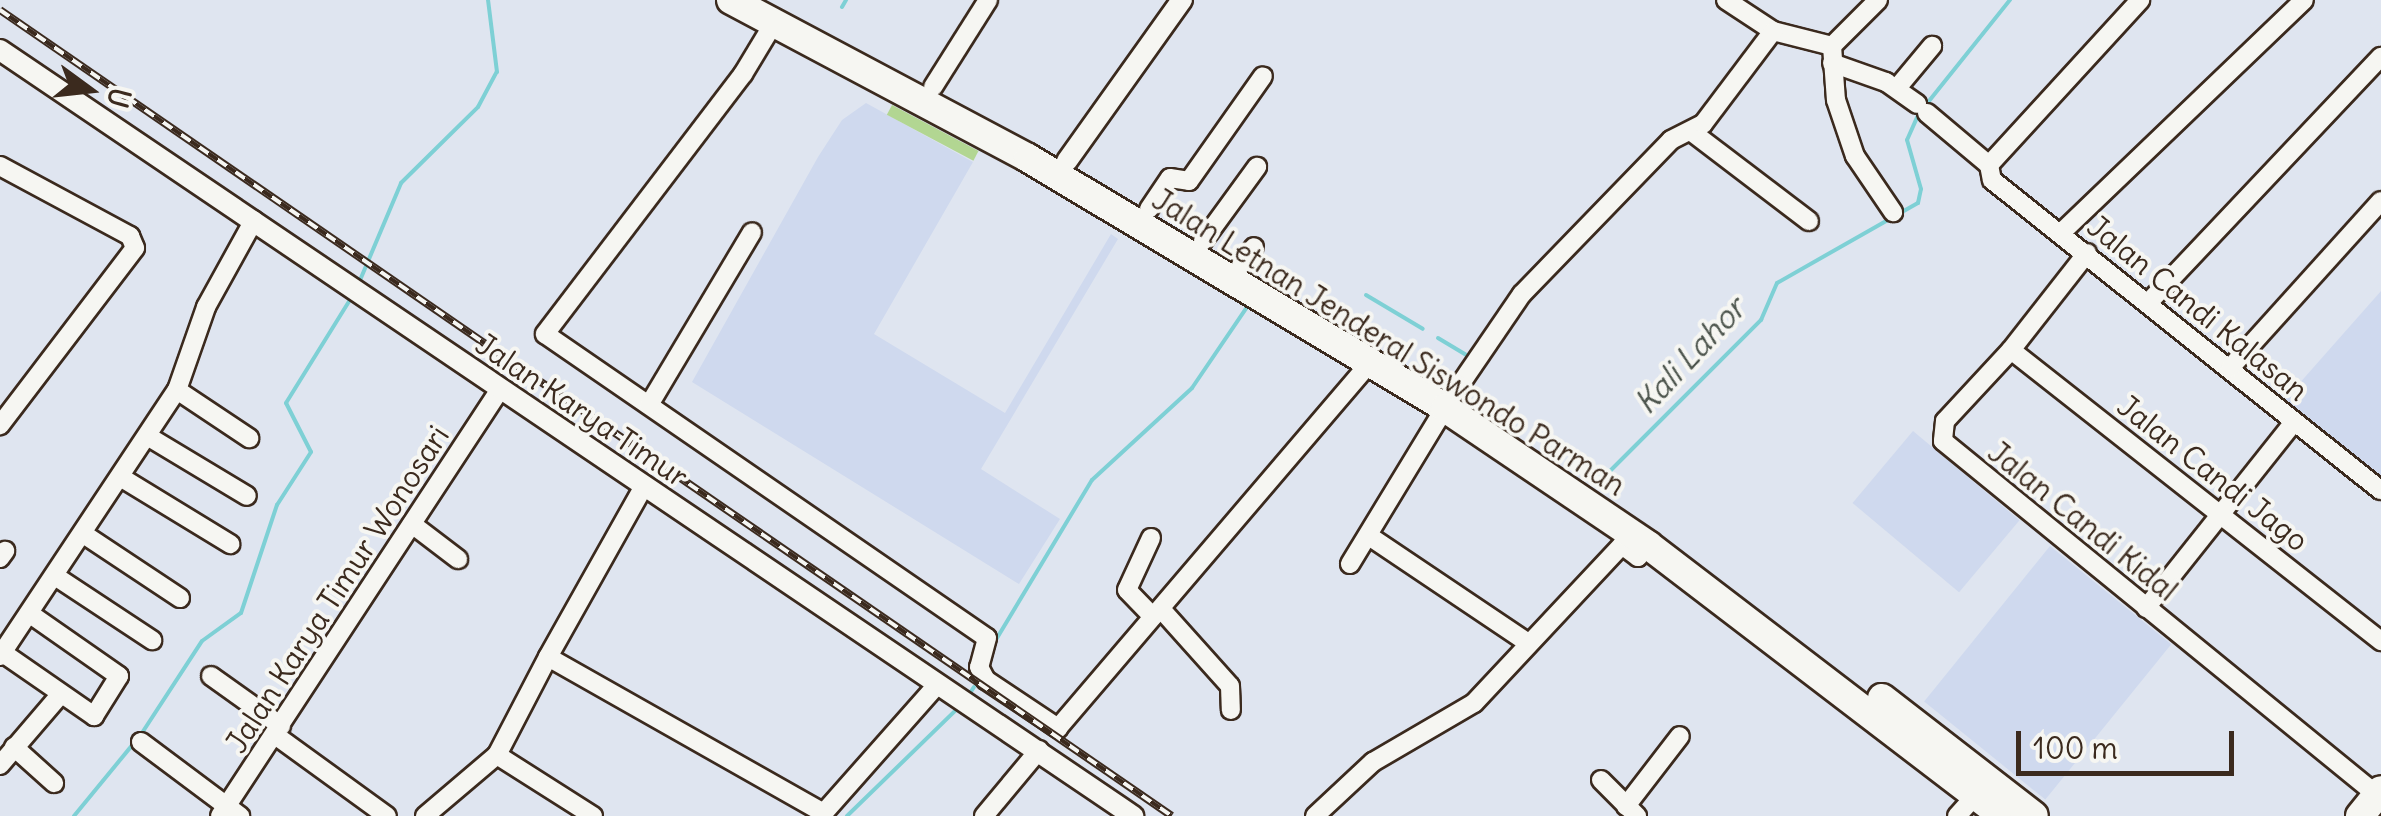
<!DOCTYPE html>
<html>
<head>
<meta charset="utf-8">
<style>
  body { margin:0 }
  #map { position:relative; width:2381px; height:816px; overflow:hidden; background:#dfe5f0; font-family:Delius,sans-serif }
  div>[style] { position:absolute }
  .built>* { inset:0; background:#cfd9ee; transform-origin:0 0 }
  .green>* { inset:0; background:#b2d692; transform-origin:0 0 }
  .stream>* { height:4px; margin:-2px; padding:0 2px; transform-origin:2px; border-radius:2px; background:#7ed0d5 }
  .roads { filter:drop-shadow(2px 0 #3b2a1e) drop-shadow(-2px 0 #3b2a1e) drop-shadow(0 2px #3b2a1e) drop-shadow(0 -2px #3b2a1e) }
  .minor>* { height:18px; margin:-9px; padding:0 9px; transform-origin:9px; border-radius:9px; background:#f6f6f2 }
  .tertiary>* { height:20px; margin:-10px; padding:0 10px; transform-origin:10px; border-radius:10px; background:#f6f6f2 }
  .primary>* { height:28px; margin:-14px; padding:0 14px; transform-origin:14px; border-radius:14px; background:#f6f6f2 }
  .rail>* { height:8px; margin-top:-4px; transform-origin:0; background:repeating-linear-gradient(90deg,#f6f6f2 0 11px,#3b2a1e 0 22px); box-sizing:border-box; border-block:2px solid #3b2a1e }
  span { translate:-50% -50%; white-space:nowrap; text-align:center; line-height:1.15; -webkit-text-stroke:8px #f6f6f2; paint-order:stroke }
  .street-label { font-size:30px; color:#3b2a1e }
  .water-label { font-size:32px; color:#4c544c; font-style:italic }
  .north { position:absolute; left:40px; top:40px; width:100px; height:100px; -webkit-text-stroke:8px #f6f6f2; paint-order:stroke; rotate:105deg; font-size:28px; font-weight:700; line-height:40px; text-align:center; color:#3b2a1e }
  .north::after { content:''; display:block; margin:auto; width:35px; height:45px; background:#3b2a1e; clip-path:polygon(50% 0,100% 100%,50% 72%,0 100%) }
  .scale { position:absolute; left:2016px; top:731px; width:218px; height:45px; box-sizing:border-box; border:5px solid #3b2a1e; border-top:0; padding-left:12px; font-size:30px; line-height:35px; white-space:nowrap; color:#3b2a1e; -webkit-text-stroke:8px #f6f6f2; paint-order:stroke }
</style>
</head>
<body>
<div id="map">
  <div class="built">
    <div style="clip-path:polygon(866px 103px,973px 162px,874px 334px,1005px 413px,1111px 234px,1118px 239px,981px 469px,1060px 519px,1019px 584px,692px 382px,818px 157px,842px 120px)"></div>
    <div style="clip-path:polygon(2381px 291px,2381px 482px,2283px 402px)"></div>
    <div style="left:1913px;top:431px;width:139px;height:94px;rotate:40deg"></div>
    <div style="left:2050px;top:546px;width:156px;height:200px;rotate:39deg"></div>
  </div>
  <div class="green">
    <div style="left:892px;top:105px;width:98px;height:11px;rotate:28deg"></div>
  </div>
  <div class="stream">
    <div style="left:842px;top:7px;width:8px;rotate:-60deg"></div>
    <div style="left:1925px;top:106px;width:136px;rotate:-51.3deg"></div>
    <div style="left:358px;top:285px;width:111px;rotate:-67.1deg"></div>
    <div style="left:401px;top:183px;width:108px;rotate:-44.6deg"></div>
    <div style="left:478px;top:107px;width:40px;rotate:-62deg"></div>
    <div style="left:497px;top:72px;width:73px;rotate:-97.1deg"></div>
    <div style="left:1366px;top:295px;width:66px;rotate:30.8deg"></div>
    <div style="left:1438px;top:338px;width:37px;rotate:31deg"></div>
    <div style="left:1596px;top:474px;width:14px;rotate:-12deg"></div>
    <div style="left:1610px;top:471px;width:214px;rotate:-45deg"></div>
    <div style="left:1761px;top:320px;width:40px;rotate:-66.6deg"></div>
    <div style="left:1777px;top:283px;width:162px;rotate:-29.6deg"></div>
    <div style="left:1918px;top:203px;width:14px;rotate:-78deg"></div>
    <div style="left:1921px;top:189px;width:51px;rotate:-105.9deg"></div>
    <div style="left:1907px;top:140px;width:30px;rotate:-66deg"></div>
    <div style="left:991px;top:648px;width:196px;rotate:-59deg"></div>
    <div style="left:1092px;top:480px;width:136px;rotate:-42.6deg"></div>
    <div style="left:1192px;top:388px;width:102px;rotate:-55.8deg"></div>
    <div style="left:970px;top:693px;width:7px;rotate:-56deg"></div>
    <div style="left:140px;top:736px;width:113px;rotate:-56.9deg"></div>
    <div style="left:202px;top:641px;width:48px;rotate:-35.7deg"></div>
    <div style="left:241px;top:613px;width:114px;rotate:-71.6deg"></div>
    <div style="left:277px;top:505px;width:63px;rotate:-57.3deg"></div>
    <div style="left:311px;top:452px;width:55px;rotate:-117deg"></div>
    <div style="left:286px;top:403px;width:123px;rotate:-58.2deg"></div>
    <div style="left:74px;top:816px;width:94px;rotate:-50.6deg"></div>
    <div style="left:847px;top:816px;width:155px;rotate:-44.2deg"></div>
  </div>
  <div class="roads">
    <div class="minor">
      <div style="left:1726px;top:0;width:56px;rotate:33.4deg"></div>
      <div style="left:1773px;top:31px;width:61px;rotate:14.3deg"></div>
      <div style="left:775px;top:21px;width:62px;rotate:121.1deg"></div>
      <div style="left:743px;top:74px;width:327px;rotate:127.3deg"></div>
      <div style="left:545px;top:334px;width:536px;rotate:34.52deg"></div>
      <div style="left:987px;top:638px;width:30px;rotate:105deg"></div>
      <div style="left:979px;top:667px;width:15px;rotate:62deg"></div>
      <div style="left:986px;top:680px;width:87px;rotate:33.7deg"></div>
      <div style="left:1058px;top:728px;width:480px;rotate:-49.5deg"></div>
      <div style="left:1832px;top:46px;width:54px;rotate:85.8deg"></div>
      <div style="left:1836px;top:100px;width:59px;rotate:71.3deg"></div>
      <div style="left:1855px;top:156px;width:68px;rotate:55.8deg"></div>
      <div style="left:1832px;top:46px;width:65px;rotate:-45deg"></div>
      <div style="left:1832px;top:63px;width:57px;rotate:19.4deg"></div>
      <div style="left:1886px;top:82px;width:38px;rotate:35deg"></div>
      <div style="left:933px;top:87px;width:103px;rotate:-57.7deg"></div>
      <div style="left:1897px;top:88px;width:55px;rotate:-50.2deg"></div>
      <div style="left:1927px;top:113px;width:81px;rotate:40deg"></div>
      <div style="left:1692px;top:132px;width:147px;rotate:37.3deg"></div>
      <div style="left:1989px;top:165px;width:15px;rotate:79deg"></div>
      <div style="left:1992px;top:180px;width:497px;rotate:38.6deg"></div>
      <div style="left:1989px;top:165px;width:224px;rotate:-47.5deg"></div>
      <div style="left:0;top:166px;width:148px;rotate:28.3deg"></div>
      <div style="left:130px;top:236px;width:13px;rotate:67deg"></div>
      <div style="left:135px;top:248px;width:223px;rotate:127.3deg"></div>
      <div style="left:1149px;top:209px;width:37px;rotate:-56deg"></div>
      <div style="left:1170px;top:178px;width:19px;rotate:9deg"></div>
      <div style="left:1189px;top:181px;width:128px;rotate:-54.8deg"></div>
      <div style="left:2062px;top:232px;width:335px;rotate:-43.8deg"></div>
      <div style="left:1203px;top:241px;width:92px;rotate:-53.9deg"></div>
      <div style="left:2087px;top:253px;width:123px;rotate:128.1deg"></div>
      <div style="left:2011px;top:350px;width:97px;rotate:132.9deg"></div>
      <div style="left:1945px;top:421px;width:20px;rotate:96deg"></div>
      <div style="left:1943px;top:441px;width:560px;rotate:39.2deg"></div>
      <div style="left:1241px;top:265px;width:22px;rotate:-54deg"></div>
      <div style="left:2148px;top:303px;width:339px;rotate:-46.6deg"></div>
      <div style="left:2011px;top:350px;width:471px;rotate:38.2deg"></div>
      <div style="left:2230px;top:368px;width:225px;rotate:-47.9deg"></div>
      <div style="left:177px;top:390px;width:87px;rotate:33.7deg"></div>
      <div style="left:1453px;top:395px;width:122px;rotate:-55.7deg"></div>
      <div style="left:1522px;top:294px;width:214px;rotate:-45.9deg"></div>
      <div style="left:1671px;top:140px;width:36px;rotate:-27deg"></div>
      <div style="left:1703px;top:124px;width:116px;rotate:-53deg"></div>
      <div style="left:649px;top:405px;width:201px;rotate:-59.2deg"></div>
      <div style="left:149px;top:437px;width:114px;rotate:31deg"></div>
      <div style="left:122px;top:478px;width:127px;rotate:31.4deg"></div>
      <div style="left:412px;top:524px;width:58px;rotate:37.3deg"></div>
      <div style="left:85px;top:535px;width:114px;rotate:33.6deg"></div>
      <div style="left:1369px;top:536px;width:190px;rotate:33.9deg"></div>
      <div style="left:1151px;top:538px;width:57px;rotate:114.8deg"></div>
      <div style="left:1127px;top:590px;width:37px;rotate:46deg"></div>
      <div style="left:0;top:558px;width:9px;rotate:-54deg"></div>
      <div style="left:1350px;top:564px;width:183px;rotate:-58.7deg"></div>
      <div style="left:58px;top:578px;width:113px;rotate:33.4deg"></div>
      <div style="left:2146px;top:608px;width:238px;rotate:-51.5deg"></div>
      <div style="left:1161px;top:609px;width:103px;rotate:48.1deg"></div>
      <div style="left:1230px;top:686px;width:24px;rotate:88deg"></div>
      <div style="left:3px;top:653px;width:111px;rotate:34.7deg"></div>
      <div style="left:94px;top:716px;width:47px;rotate:-58deg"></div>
      <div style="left:119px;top:676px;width:105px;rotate:-145.1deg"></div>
      <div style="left:0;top:656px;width:320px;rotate:-56.4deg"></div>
      <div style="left:177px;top:390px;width:88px;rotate:-70.7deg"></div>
      <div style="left:206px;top:307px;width:99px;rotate:-61.1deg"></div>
      <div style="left:548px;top:657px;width:194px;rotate:-60.7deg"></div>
      <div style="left:211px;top:676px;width:86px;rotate:35.5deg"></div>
      <div style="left:275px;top:735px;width:138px;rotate:35.9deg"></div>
      <div style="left:141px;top:742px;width:124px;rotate:36.8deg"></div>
      <div style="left:14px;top:747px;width:54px;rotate:42deg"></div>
      <div style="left:0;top:765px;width:92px;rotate:-49.4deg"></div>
      <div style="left:1601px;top:780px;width:51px;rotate:45deg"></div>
      <div style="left:1626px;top:806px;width:88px;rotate:-52.4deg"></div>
      <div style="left:220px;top:816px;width:508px;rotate:-56.72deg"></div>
      <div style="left:425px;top:816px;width:94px;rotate:-40.3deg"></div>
      <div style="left:593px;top:816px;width:114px;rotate:-147.6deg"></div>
      <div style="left:497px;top:755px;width:110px;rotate:-62.5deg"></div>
      <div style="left:548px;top:657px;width:317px;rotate:29.5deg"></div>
      <div style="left:821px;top:816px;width:175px;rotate:-48.5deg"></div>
      <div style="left:984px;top:816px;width:86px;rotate:-50.2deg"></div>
      <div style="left:1315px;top:816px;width:79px;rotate:-43deg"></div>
      <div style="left:1373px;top:762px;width:117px;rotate:-30.3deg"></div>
      <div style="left:1474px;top:703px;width:216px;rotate:-46.9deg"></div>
      <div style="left:1622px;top:545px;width:20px;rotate:37deg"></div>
      <div style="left:1638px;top:557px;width:16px;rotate:-50deg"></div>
      <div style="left:1957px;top:816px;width:28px;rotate:-48deg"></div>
    </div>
    <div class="tertiary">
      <div style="left:0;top:50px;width:1368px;rotate:34.06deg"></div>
      <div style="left:1067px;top:161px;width:198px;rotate:-54.5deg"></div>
    </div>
    <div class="primary">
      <div style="left:731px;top:0;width:336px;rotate:28deg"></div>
      <div style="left:1028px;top:158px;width:486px;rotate:30.9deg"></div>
      <div style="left:1445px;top:408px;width:245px;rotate:34deg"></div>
      <div style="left:1648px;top:545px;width:447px;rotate:37.4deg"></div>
      <div style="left:1882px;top:698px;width:192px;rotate:37.8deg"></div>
      <div style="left:2360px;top:816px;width:33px;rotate:-51deg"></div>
    </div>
  </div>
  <div class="rail">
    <div style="left:0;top:10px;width:1422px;rotate:34.52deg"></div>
  </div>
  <div class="street-label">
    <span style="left:2198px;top:308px;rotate:39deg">Jalan Candi Kalasan</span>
    <span style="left:1389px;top:342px;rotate:32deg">Jalan Letnan Jenderal Siswondo Parman</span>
    <span style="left:582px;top:410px;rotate:34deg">Jalan Karya Timur</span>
    <span style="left:2213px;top:473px;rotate:38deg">Jalan Candi Jago</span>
    <span style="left:2083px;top:521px;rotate:39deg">Jalan Candi Kidal</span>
    <span style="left:337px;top:589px;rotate:-57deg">Jalan Karya Timur Wonosari</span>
  </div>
  <div class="water-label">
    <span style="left:1690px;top:356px;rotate:-47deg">Kali Lahor</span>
  </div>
  <div class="north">U</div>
  <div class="scale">100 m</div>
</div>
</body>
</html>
